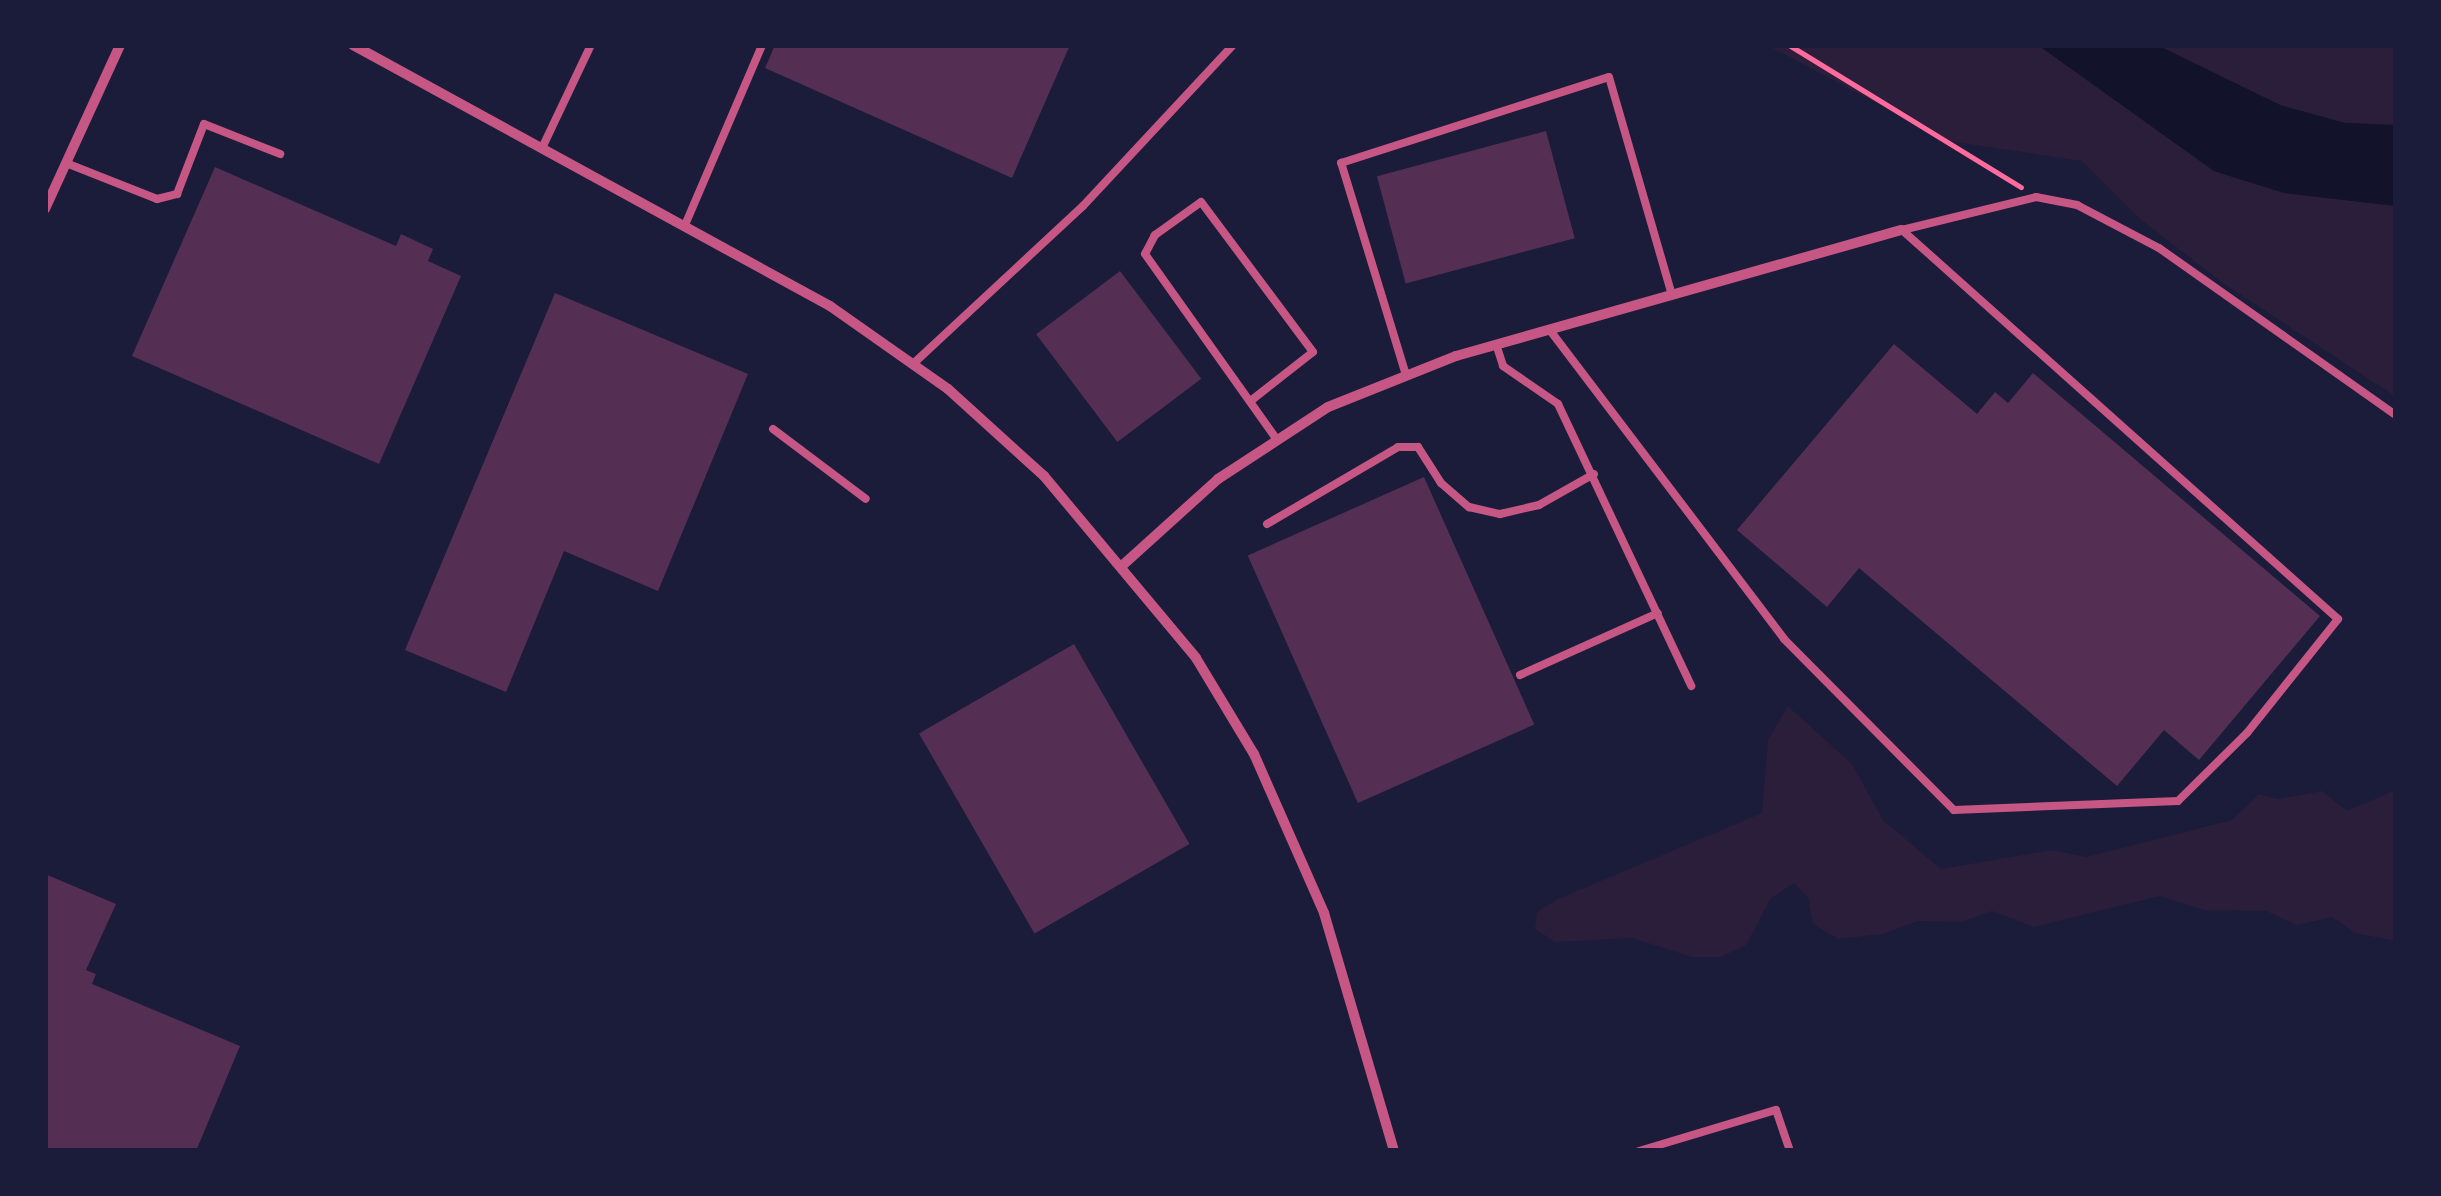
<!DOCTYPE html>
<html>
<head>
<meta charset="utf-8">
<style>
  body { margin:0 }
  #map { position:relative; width:2441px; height:1196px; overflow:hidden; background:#1b1b3a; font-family:"DM Sans",sans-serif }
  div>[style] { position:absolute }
  .green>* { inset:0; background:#2a1e3b }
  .water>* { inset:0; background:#12122b }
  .building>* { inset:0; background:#542f53; transform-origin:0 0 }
  .path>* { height:5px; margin:-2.5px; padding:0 2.5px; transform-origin:2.5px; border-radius:2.5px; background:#ff6b9d }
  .service>* { height:8px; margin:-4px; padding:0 4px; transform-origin:4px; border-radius:4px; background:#c65784 }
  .minor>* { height:10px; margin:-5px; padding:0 5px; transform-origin:5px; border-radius:5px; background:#c65784 }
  span { translate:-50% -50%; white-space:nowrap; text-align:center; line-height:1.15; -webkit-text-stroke:10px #1b1b3a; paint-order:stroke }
  .frame { position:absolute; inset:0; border:48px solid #1b1b3a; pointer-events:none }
</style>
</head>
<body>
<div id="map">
  <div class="green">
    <i style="clip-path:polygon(1767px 45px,2038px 45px,2214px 171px,2284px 193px,2396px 206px,2396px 397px,2220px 281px,2139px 218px,2082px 161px,1948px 141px)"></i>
    <i style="clip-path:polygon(2157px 45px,2396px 45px,2396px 125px,2345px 123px,2280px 105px)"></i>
    <i style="clip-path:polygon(1788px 706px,1852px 764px,1883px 820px,1941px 869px,2052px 850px,2086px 857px,2232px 820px,2259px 794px,2277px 799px,2322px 791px,2347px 811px,2396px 790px,2396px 941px,2355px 933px,2332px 917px,2297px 925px,2266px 911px,2204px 910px,2160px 896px,2034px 927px,1992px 911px,1961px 922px,1918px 921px,1883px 934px,1838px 939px,1813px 924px,1808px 897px,1794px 883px,1771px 898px,1746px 945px,1721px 957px,1692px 957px,1632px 938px,1555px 942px,1535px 929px,1537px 912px,1558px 899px,1762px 813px,1768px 740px)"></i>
  </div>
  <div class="water">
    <i style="clip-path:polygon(2038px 45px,2157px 45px,2280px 105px,2345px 123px,2396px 125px,2396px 206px,2284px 193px,2214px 171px)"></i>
  </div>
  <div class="building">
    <i style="clip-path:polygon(775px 45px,1070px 45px,1012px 178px,765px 68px)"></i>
    <i style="left:1546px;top:131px;width:111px;height:175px;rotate:75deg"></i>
    <i style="clip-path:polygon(215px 167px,396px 246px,401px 234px,433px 249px,428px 261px,461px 276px,379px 464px,132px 356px)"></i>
    <i style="left:1120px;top:271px;width:135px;height:105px;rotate:53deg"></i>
    <i style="clip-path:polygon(555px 293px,748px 374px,658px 591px,564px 551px,506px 692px,405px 650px)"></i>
    <i style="clip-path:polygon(1894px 344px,1977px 414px,1995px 392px,2008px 403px,2033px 373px,2320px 616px,2199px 760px,2164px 730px,2117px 786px,1859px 568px,1827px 607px,1737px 530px)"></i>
    <i style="left:1424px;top:477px;width:271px;height:193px;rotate:66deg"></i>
    <i style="left:1074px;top:644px;width:231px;height:179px;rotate:60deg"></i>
    <i style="clip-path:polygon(45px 874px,116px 904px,86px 970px,96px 974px,92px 984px,240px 1046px,196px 1151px,45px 1151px)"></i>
  </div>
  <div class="path">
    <i style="left:1789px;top:45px;width:272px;rotate:31.5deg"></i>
  </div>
  <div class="service">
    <i style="left:543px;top:146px;width:112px;rotate:-64.6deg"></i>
    <i style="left:66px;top:163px;width:98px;rotate:21.6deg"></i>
    <i style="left:157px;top:199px;width:21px;rotate:-14deg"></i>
    <i style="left:177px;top:194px;width:75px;rotate:-68.9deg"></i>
    <i style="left:204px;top:124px;width:82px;rotate:21.5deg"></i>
    <i style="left:685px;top:225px;width:196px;rotate:-66.8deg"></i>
    <i style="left:1902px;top:230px;width:138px;rotate:-13.8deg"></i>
    <i style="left:2036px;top:197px;width:42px;rotate:11deg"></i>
    <i style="left:2077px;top:205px;width:93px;rotate:27.7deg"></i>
    <i style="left:2159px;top:248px;width:290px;rotate:35.2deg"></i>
    <i style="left:1549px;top:329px;width:389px;rotate:52.8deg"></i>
    <i style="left:1784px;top:639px;width:241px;rotate:45.2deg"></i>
    <i style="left:1954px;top:810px;width:224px;rotate:-2.3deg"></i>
    <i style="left:2178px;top:801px;width:97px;rotate:-44.6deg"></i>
    <i style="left:2247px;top:733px;width:146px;rotate:-51.4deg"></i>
    <i style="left:2338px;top:619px;width:584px;rotate:-138.26deg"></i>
    <i style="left:1496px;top:344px;width:23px;rotate:72deg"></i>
    <i style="left:1503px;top:366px;width:67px;rotate:34.6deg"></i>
    <i style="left:1558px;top:404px;width:312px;rotate:64.7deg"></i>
    <i style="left:914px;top:363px;width:231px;rotate:-42.9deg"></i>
    <i style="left:1083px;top:206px;width:220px;rotate:-47deg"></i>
    <i style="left:1406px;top:375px;width:222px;rotate:-107deg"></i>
    <i style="left:1341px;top:163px;width:281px;rotate:-17.8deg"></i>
    <i style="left:1609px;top:77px;width:224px;rotate:73.9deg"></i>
    <i style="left:1253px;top:399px;width:76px;rotate:-38.1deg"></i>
    <i style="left:1313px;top:352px;width:187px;rotate:-126.7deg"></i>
    <i style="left:1201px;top:202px;width:57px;rotate:144.3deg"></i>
    <i style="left:1155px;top:235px;width:21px;rotate:118deg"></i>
    <i style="left:1145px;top:254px;width:224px;rotate:54.6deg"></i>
    <i style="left:773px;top:429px;width:116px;rotate:37deg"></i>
    <i style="left:1267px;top:524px;width:152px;rotate:-30.4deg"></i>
    <i style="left:1398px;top:447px;width:20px"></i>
    <i style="left:1418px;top:447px;width:43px;rotate:57.4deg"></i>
    <i style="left:1441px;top:483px;width:37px;rotate:41deg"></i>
    <i style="left:1469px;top:507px;width:32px;rotate:13deg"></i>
    <i style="left:1500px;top:514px;width:40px;rotate:-13deg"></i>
    <i style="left:1539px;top:505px;width:63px;rotate:-29.4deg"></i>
    <i style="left:1520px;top:675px;width:151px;rotate:-24.2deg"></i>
    <i style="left:1639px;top:1151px;width:143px;rotate:-16.7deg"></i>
    <i style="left:1776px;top:1110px;width:43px;rotate:71.1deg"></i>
  </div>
  <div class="minor">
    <i style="left:353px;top:45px;width:544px;rotate:28.69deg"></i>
    <i style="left:830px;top:306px;width:144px;rotate:35.1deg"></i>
    <i style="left:948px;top:389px;width:130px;rotate:42.2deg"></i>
    <i style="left:1044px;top:476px;width:237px;rotate:50.1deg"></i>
    <i style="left:1196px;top:658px;width:112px;rotate:58.9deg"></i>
    <i style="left:1254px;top:754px;width:174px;rotate:66.2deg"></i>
    <i style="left:1324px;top:913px;width:248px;rotate:73.6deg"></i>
    <i style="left:45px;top:209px;width:180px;rotate:-65.4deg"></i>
    <i style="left:1124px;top:564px;width:127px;rotate:-42.1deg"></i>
    <i style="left:1218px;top:479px;width:131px;rotate:-33.2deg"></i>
    <i style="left:1328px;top:407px;width:138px;rotate:-21.7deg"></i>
    <i style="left:1456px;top:356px;width:463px;rotate:-15.8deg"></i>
  </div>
  <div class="frame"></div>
</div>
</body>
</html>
